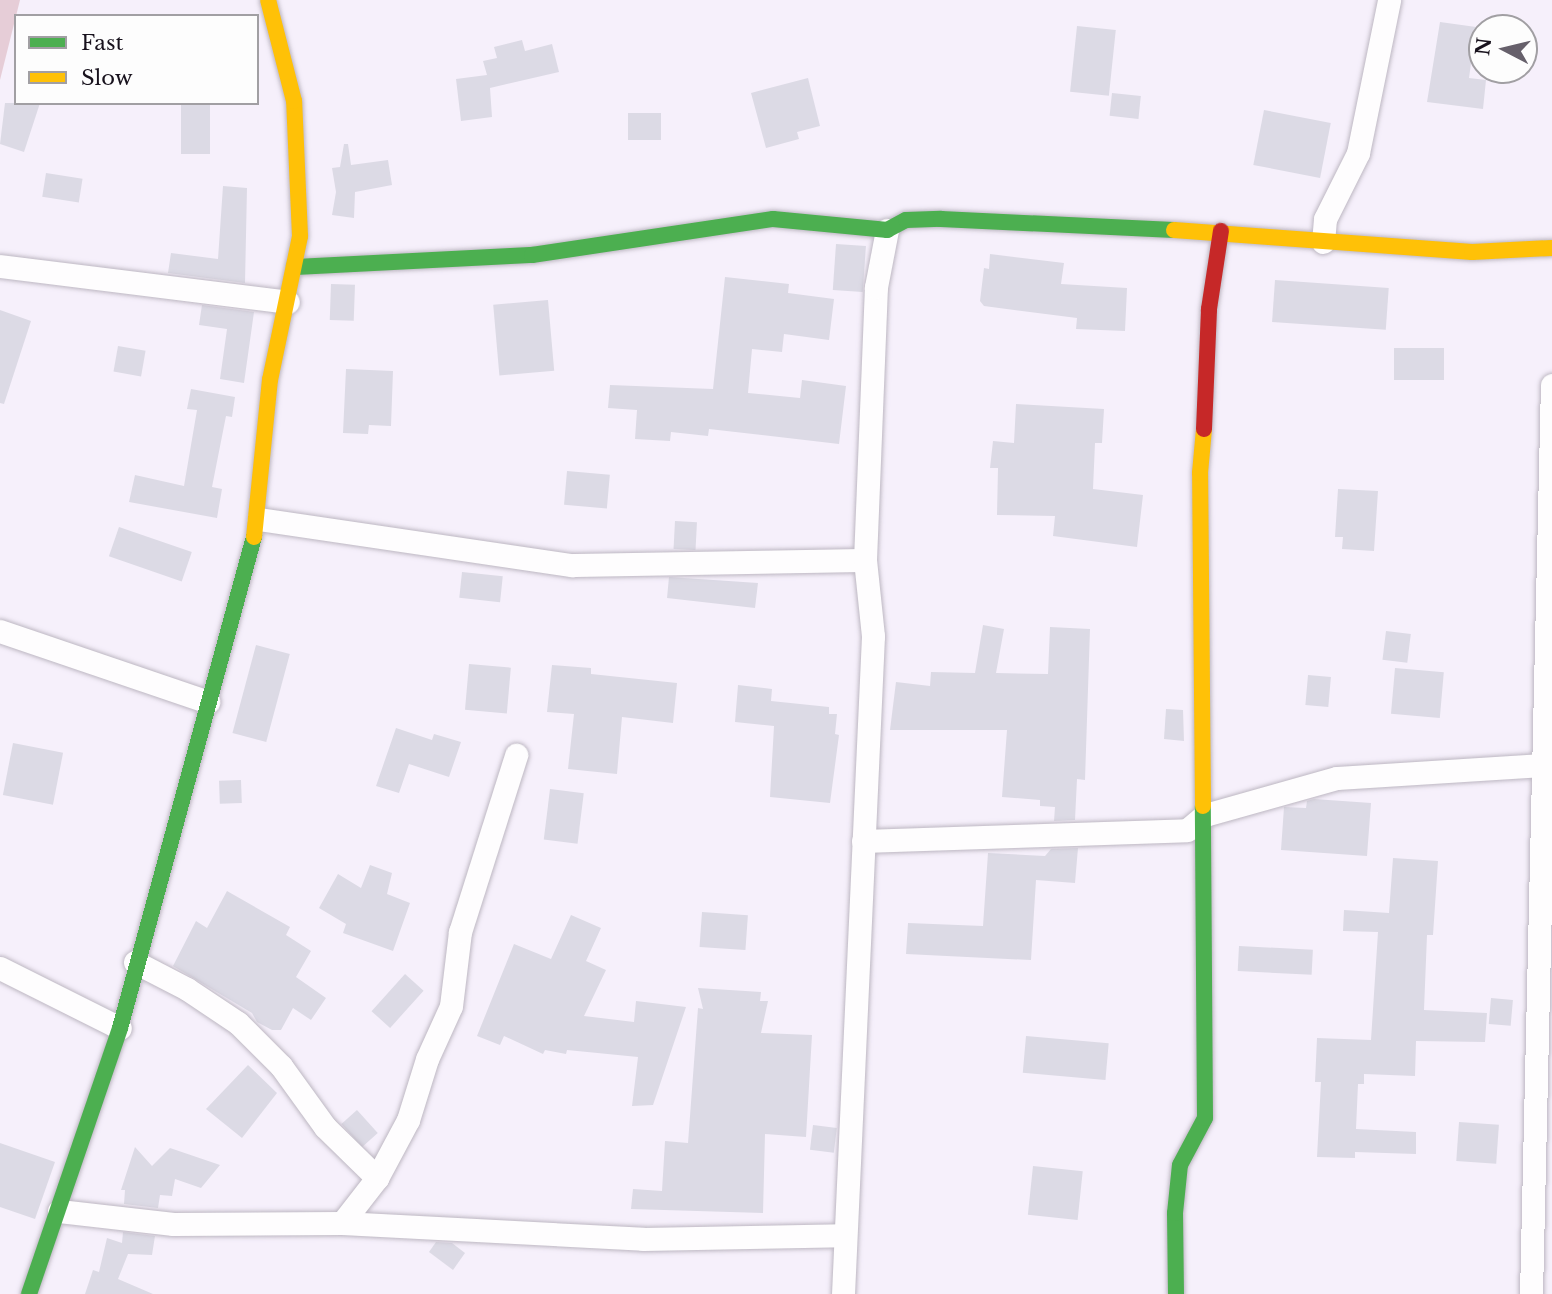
<!DOCTYPE html>
<html>
<head>
<meta charset="utf-8">
<style>
  body { margin:0 }
  #map { position:relative; width:1552px; height:1294px; overflow:hidden; background:#f6f0fb; font-family:"Libre Baskerville",serif }
  div>[style] { position:absolute }
  .green>* { inset:0; background:#e6cdd7 }
  .building>* { inset:0; background:#dcdae5; transform-origin:0 0 }
  .roads { filter:drop-shadow(0 0 2px #bdb7c2) drop-shadow(0 0 2px #bdb7c2) }
  .street>* { height:23px; margin:-11.5px; padding:0 11.5px; transform-origin:11.5px; border-radius:11.5px; background:#fefdfe }
  .fast>* { height:16px; margin:-8px; padding:0 8px; transform-origin:8px; border-radius:8px; background:#4caf50 }
  .slow>* { height:16px; margin:-8px; padding:0 8px; transform-origin:8px; border-radius:8px; background:#ffc107 }
  .jam>* { height:16px; margin:-8px; padding:0 8px; transform-origin:8px; border-radius:8px; background:#c62828 }
  span { translate:-50% -50%; white-space:nowrap; text-align:center; line-height:1.15; -webkit-text-stroke:5px #fdfdfd; paint-order:stroke }
  .legend { position:absolute; left:14px; top:14px; width:245px; height:91px; box-sizing:border-box; background:#fdfdfd; border:2px solid #a19fa3; margin:0; padding:9px 12px; list-style:none; font-size:21px; color:#18121d }
  .legend li { display:flex; align-items:center; gap:14px; height:35px }
  .legend b { width:35px; border:2px solid #a19fa3 }
  .north { position:absolute; left:1468px; top:14px; width:70px; height:70px; box-sizing:border-box; background:#fdfdfd; border:2px solid #a19fa3; border-radius:50%; rotate:277deg; font-size:19px; font-weight:700; line-height:28px; text-align:center; color:#18121d }
  .north::after { content:''; display:block; margin:auto; width:24px; height:32px; background:#66606b; clip-path:polygon(50% 0,100% 100%,50% 72%,0 100%) }
</style>
</head>
<body>
<div id="map">
  <div class="green">
    <i style="clip-path:polygon(0 0,20px 0,0 80px)"></i>
  </div>
  <div class="building">
    <i style="clip-path:polygon(1440px 22px,1476px 27px,1469px 78px,1486px 80px,1483px 109px,1427px 102px)"></i>
    <i style="left:1077px;top:26px;width:39px;height:66px;rotate:6deg"></i>
    <i style="clip-path:polygon(522px 40px,525px 51px,552px 44px,559px 72px,490px 88px,492px 117px,461px 121px,456px 79px,487px 75px,483px 61px,497px 58px,494px 47px)"></i>
    <i style="clip-path:polygon(808px 78px,820px 126px,797px 132px,799px 139px,766px 148px,751px 93px)"></i>
    <i style="left:1112px;top:93px;width:29px;height:23px;rotate:6deg"></i>
    <i style="clip-path:polygon(5px 103px,40px 103px,24px 152px,0 144px)"></i>
    <i style="left:181px;top:103px;width:29px;height:51px"></i>
    <i style="left:1264px;top:110px;width:68px;height:56px;rotate:11deg"></i>
    <i style="left:661px;top:113px;width:27px;height:33px;rotate:90deg"></i>
    <i style="clip-path:polygon(344px 144px,348px 144px,351px 165px,388px 160px,392px 185px,355px 192px,354px 218px,332px 215px,336px 192px,332px 168px,340px 167px)"></i>
    <i style="left:46px;top:173px;width:37px;height:24px;rotate:9deg"></i>
    <i style="clip-path:polygon(223px 186px,247px 188px,245px 283px,168px 273px,171px 253px,218px 259px)"></i>
    <i style="left:836px;top:244px;width:30px;height:46px;rotate:4deg"></i>
    <i style="clip-path:polygon(990px 254px,1064px 263px,1061px 284px,1127px 288px,1125px 331px,1076px 329px,1077px 318px,984px 306px,980px 301px,984px 268px,989px 269px)"></i>
    <i style="clip-path:polygon(725px 277px,789px 284px,788px 293px,834px 299px,829px 340px,784px 334px,782px 352px,752px 349px,748px 393px,800px 398px,802px 380px,846px 386px,839px 444px,709px 429px,708px 436px,671px 432px,670px 441px,635px 439px,637px 410px,608px 408px,610px 385px,713px 389px)"></i>
    <i style="left:1275px;top:280px;width:114px;height:42px;rotate:4deg"></i>
    <i style="left:331px;top:284px;width:24px;height:36px;rotate:2deg"></i>
    <i style="left:548px;top:300px;width:71px;height:55px;rotate:85deg"></i>
    <i style="clip-path:polygon(202px 305px,254px 312px,244px 383px,220px 379px,227px 329px,199px 325px)"></i>
    <i style="clip-path:polygon(0 310px,31px 321px,4px 404px,0 403px)"></i>
    <i style="left:118px;top:346px;width:28px;height:26px;rotate:10deg"></i>
    <i style="left:1394px;top:348px;width:50px;height:32px"></i>
    <i style="clip-path:polygon(346px 369px,393px 371px,391px 426px,369px 425px,368px 434px,343px 433px)"></i>
    <i style="clip-path:polygon(191px 389px,235px 397px,232px 417px,226px 416px,212px 487px,222px 489px,217px 518px,129px 502px,135px 475px,184px 486px,197px 410px,187px 409px)"></i>
    <i style="clip-path:polygon(1016px 404px,1104px 409px,1102px 443px,1095px 443px,1093px 489px,1143px 495px,1137px 547px,1053px 536px,1055px 516px,997px 515px,998px 468px,990px 468px,993px 441px,1014px 443px)"></i>
    <i style="left:567px;top:471px;width:43px;height:34px;rotate:5deg"></i>
    <i style="clip-path:polygon(1338px 489px,1378px 491px,1374px 551px,1342px 549px,1343px 537px,1335px 537px)"></i>
    <i style="left:675px;top:521px;width:22px;height:28px;rotate:3deg"></i>
    <i style="left:119px;top:527px;width:77px;height:31px;rotate:19deg"></i>
    <i style="left:462px;top:572px;width:41px;height:26px;rotate:6deg"></i>
    <i style="clip-path:polygon(669px 577px,758px 583px,755px 608px,667px 598px)"></i>
    <i style="clip-path:polygon(983px 625px,1004px 629px,996px 673px,1048px 674px,1050px 627px,1090px 629px,1085px 780px,1077px 779px,1075px 820px,1054px 821px,1055px 807px,1040px 806px,1040px 800px,1002px 797px,1007px 730px,890px 730px,896px 682px,930px 686px,931px 672px,975px 673px)"></i>
    <i style="left:1386px;top:631px;width:25px;height:29px;rotate:7deg"></i>
    <i style="left:256px;top:645px;width:35px;height:91px;rotate:15deg"></i>
    <i style="left:469px;top:664px;width:42px;height:46px;rotate:5deg"></i>
    <i style="clip-path:polygon(552px 665px,591px 668px,591px 674px,677px 683px,673px 723px,622px 717px,617px 774px,568px 769px,574px 714px,547px 712px)"></i>
    <i style="left:1395px;top:668px;width:49px;height:46px;rotate:5deg"></i>
    <i style="left:1308px;top:675px;width:23px;height:30px;rotate:5deg"></i>
    <i style="clip-path:polygon(738px 685px,772px 689px,771px 701px,829px 707px,829px 714px,837px 714px,835px 734px,839px 735px,830px 803px,770px 797px,774px 726px,735px 722px)"></i>
    <i style="clip-path:polygon(1166px 709px,1183px 710px,1184px 741px,1164px 739px)"></i>
    <i style="clip-path:polygon(396px 728px,432px 740px,434px 734px,461px 742px,449px 777px,409px 764px,399px 793px,376px 786px)"></i>
    <i style="left:13px;top:743px;width:51px;height:53px;rotate:11deg"></i>
    <i style="left:241px;top:780px;width:23px;height:22px;rotate:88deg"></i>
    <i style="left:550px;top:789px;width:34px;height:51px;rotate:7deg"></i>
    <i style="clip-path:polygon(1314px 799px,1371px 803px,1367px 856px,1281px 850px,1284px 807px,1306px 808px,1307px 801px)"></i>
    <i style="clip-path:polygon(1078px 848px,1075px 883px,1036px 880px,1031px 960px,906px 954px,908px 923px,983px 926px,988px 853px,1045px 856px,1051px 849px)"></i>
    <i style="clip-path:polygon(1393px 858px,1438px 861px,1433px 935px,1427px 935px,1424px 1010px,1487px 1013px,1485px 1042px,1416px 1041px,1415px 1076px,1364px 1074px,1364px 1084px,1358px 1084px,1356px 1129px,1416px 1132px,1416px 1154px,1355px 1152px,1355px 1158px,1317px 1157px,1321px 1082px,1315px 1082px,1317px 1038px,1371px 1040px,1378px 932px,1343px 931px,1344px 910px,1389px 913px)"></i>
    <i style="clip-path:polygon(370px 865px,392px 873px,387px 894px,410px 903px,393px 951px,343px 933px,346px 924px,319px 908px,338px 874px,361px 888px)"></i>
    <i style="clip-path:polygon(227px 891px,290px 927px,286px 935px,311px 951px,296px 977px,326px 998px,311px 1020px,293px 1008px,281px 1030px,272px 1030px,257px 1022px,252px 1013px,173px 966px,196px 921px,207px 928px)"></i>
    <i style="left:702px;top:912px;width:46px;height:35px;rotate:4deg"></i>
    <i style="clip-path:polygon(571px 915px,601px 928px,586px 961px,606px 970px,584px 1016px,634px 1022px,636px 1001px,686px 1007px,653px 1105px,632px 1106px,638px 1057px,567px 1050px,566px 1054px,545px 1050px,543px 1054px,504px 1036px,500px 1045px,477px 1036px,514px 944px,551px 959px)"></i>
    <i style="left:1239px;top:946px;width:74px;height:25px;rotate:3deg"></i>
    <i style="left:405px;top:974px;width:25px;height:50px;rotate:42deg"></i>
    <i style="clip-path:polygon(698px 988px,761px 992px,760px 1001px,768px 1001px,761px 1033px,812px 1035px,806px 1137px,765px 1134px,763px 1213px,631px 1209px,633px 1189px,662px 1191px,665px 1141px,688px 1143px,698px 1008px,703px 1009px)"></i>
    <i style="left:1491px;top:998px;width:22px;height:26px;rotate:5deg"></i>
    <i style="left:1026px;top:1036px;width:83px;height:37px;rotate:5deg"></i>
    <i style="clip-path:polygon(248px 1065px,277px 1093px,242px 1138px,206px 1109px)"></i>
    <i style="left:357px;top:1110px;width:31px;height:21px;rotate:48deg"></i>
    <i style="left:1459px;top:1122px;width:40px;height:39px;rotate:4deg"></i>
    <i style="left:813px;top:1125px;width:24px;height:25px;rotate:7deg"></i>
    <i style="clip-path:polygon(0 1143px,55px 1162px,35px 1219px,0 1207px)"></i>
    <i style="clip-path:polygon(135px 1147px,152px 1166px,170px 1148px,220px 1165px,201px 1188px,175px 1179px,172px 1196px,160px 1195px,158px 1208px,124px 1204px,125px 1190px,121px 1190px)"></i>
    <i style="left:1033px;top:1166px;width:50px;height:49px;rotate:6deg"></i>
    <i style="clip-path:polygon(123px 1232px,155px 1236px,152px 1255px,128px 1254px,118px 1279px,153px 1294px,85px 1294px,93px 1270px,99px 1272px,107px 1238px,122px 1243px)"></i>
    <i style="clip-path:polygon(436px 1242px,452px 1243px,465px 1253px,453px 1270px,429px 1252px)"></i>
  </div>
  <div class="roads">
    <div class="street">
      <i style="left:1323px;top:242px;width:23px;rotate:-85deg"></i>
      <i style="left:1325px;top:219px;width:74px;rotate:-63.4deg"></i>
      <i style="left:1358px;top:153px;width:156px;rotate:-78.5deg"></i>
      <i style="left:0;top:266px;width:290px;rotate:7.1deg"></i>
      <i style="left:259px;top:519px;width:316px;rotate:8.4deg"></i>
      <i style="left:572px;top:565px;width:293px;rotate:-1deg"></i>
      <i style="left:0;top:631px;width:220px;rotate:18.8deg"></i>
      <i style="left:863px;top:841px;width:324px;rotate:-1.9deg"></i>
      <i style="left:1187px;top:830px;width:23px;rotate:-40deg"></i>
      <i style="left:1205px;top:815px;width:137px;rotate:-15.7deg"></i>
      <i style="left:1337px;top:778px;width:206px;rotate:-3.6deg"></i>
      <i style="left:135px;top:962px;width:59px;rotate:27.4deg"></i>
      <i style="left:187px;top:989px;width:61px;rotate:33.7deg"></i>
      <i style="left:238px;top:1023px;width:61px;rotate:45deg"></i>
      <i style="left:281px;top:1066px;width:75px;rotate:54.2deg"></i>
      <i style="left:325px;top:1127px;width:73px;rotate:44.4deg"></i>
      <i style="left:377px;top:1178px;width:57px;rotate:127.9deg"></i>
      <i style="left:0;top:968px;width:134px;rotate:26.6deg"></i>
      <i style="left:377px;top:1178px;width:66px;rotate:-61.9deg"></i>
      <i style="left:408px;top:1120px;width:64px;rotate:-72.7deg"></i>
      <i style="left:427px;top:1059px;width:58px;rotate:-65.6deg"></i>
      <i style="left:451px;top:1006px;width:75px;rotate:-83.1deg"></i>
      <i style="left:460px;top:932px;width:186px;rotate:-72.4deg"></i>
      <i style="left:59px;top:1211px;width:115px;rotate:6.5deg"></i>
      <i style="left:173px;top:1224px;width:169px;rotate:-0.3deg"></i>
      <i style="left:342px;top:1223px;width:301px;rotate:3deg"></i>
      <i style="left:643px;top:1239px;width:200px;rotate:-1.1deg"></i>
      <i style="left:843px;top:1294px;width:659px;rotate:-87.39deg"></i>
      <i style="left:873px;top:636px;width:76px;rotate:-96deg"></i>
      <i style="left:865px;top:560px;width:273px;rotate:-87.7deg"></i>
      <i style="left:876px;top:287px;width:58px;rotate:-79.1deg"></i>
      <i style="left:1531px;top:1294px;width:909px;rotate:-88.68deg"></i>
    </div>
    <div class="fast">
      <i style="left:294px;top:267px;width:238px;rotate:-2.9deg"></i>
      <i style="left:532px;top:255px;width:244px;rotate:-8.5deg"></i>
      <i style="left:773px;top:219px;width:115px;rotate:5.5deg"></i>
      <i style="left:887px;top:230px;width:21px;rotate:-28deg"></i>
      <i style="left:906px;top:220px;width:35px;rotate:-2deg"></i>
      <i style="left:941px;top:219px;width:233px;rotate:2.7deg"></i>
      <i style="left:29px;top:1294px;width:281px;rotate:-71.1deg"></i>
      <i style="left:120px;top:1028px;width:509px;rotate:-74.74deg"></i>
      <i style="left:1176px;top:1294px;width:81px;rotate:-90.7deg"></i>
      <i style="left:1175px;top:1213px;width:48px;rotate:-84.1deg"></i>
      <i style="left:1180px;top:1165px;width:53px;rotate:-62deg"></i>
      <i style="left:1205px;top:1118px;width:312px;rotate:-90.4deg"></i>
    </div>
    <div class="slow">
      <i style="left:1174px;top:230px;width:299px;rotate:4.2deg"></i>
      <i style="left:1472px;top:252px;width:80px;rotate:-2.9deg"></i>
      <i style="left:254px;top:537px;width:158px;rotate:-84.2deg"></i>
      <i style="left:270px;top:380px;width:147px;rotate:-78.2deg"></i>
      <i style="left:300px;top:236px;width:135px;rotate:-92.5deg"></i>
      <i style="left:294px;top:101px;width:104px;rotate:-104.4deg"></i>
      <i style="left:1203px;top:806px;width:333px;rotate:-90.5deg"></i>
      <i style="left:1200px;top:473px;width:44px;rotate:-84.8deg"></i>
    </div>
    <div class="jam">
      <i style="left:1204px;top:429px;width:120px;rotate:-87.6deg"></i>
      <i style="left:1209px;top:309px;width:79px;rotate:-81.3deg"></i>
    </div>
  </div>
  <ul class="legend">
  <li><b style="height:9px;background:#4caf50"></b>Fast</li>
  <li><b style="height:9px;background:#ffc107"></b>Slow</li>
  </ul>
  <div class="north">N</div>
</div>
</body>
</html>
